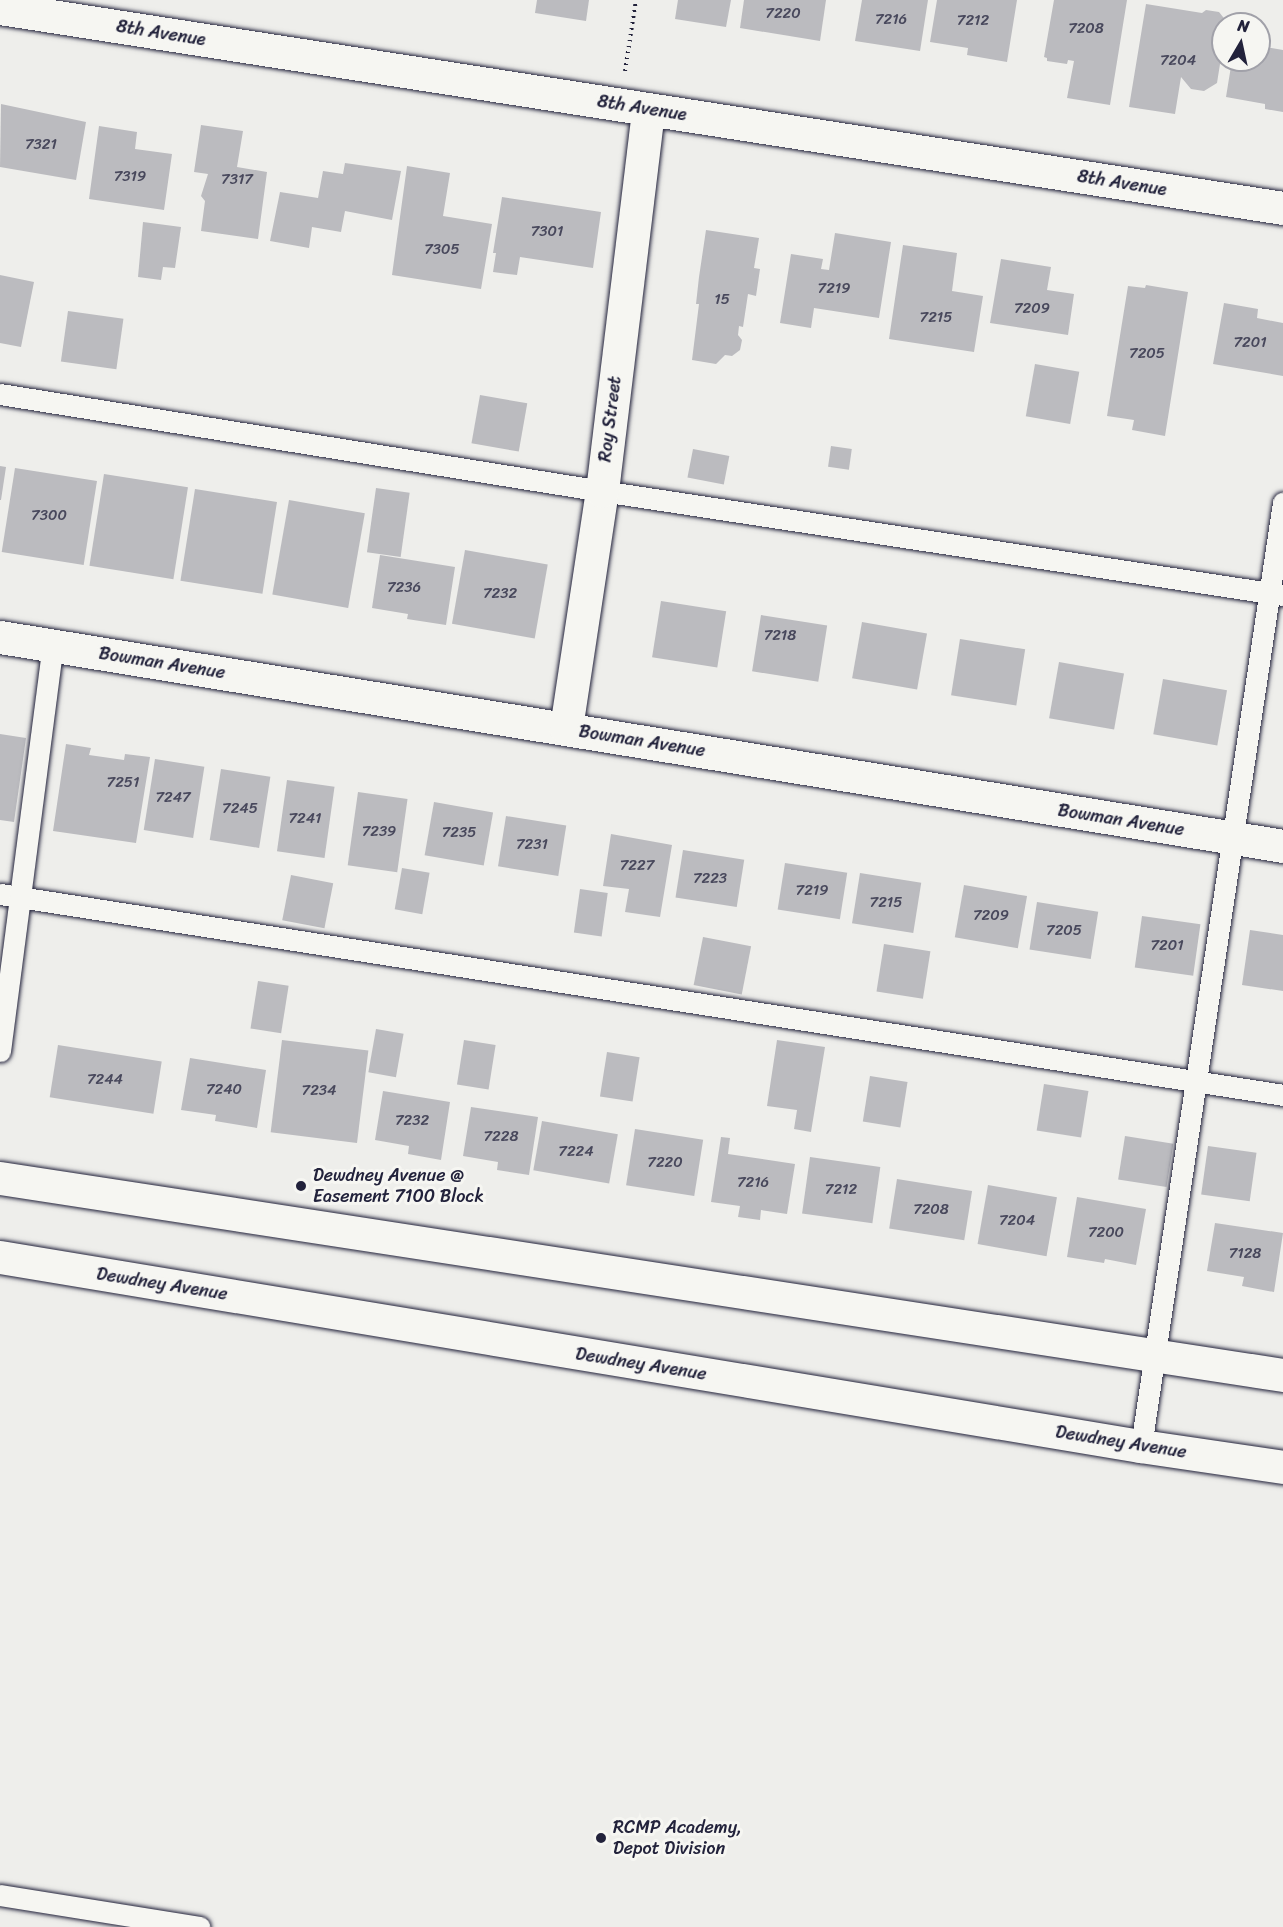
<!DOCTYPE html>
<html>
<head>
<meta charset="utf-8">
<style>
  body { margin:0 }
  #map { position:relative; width:1283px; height:1927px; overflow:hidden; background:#eeeeeb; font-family:Sriracha,sans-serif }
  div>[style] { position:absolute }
  .building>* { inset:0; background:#bbbbbf; transform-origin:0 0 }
  .path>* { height:4px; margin-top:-2px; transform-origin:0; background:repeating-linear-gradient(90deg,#22223b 0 1.5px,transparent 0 6px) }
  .roads { filter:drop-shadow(0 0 2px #22223b) drop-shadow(0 0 2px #22223b) }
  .lane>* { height:21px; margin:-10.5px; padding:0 10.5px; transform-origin:10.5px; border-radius:10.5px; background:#f6f6f2 }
  .street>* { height:33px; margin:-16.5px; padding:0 16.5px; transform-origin:16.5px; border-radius:16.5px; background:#f6f6f2 }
  .secondary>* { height:33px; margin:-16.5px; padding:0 16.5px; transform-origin:16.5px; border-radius:16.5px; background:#f6f6f2 }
  .dots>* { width:16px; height:16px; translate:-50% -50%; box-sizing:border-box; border:3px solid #f6f6f2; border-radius:50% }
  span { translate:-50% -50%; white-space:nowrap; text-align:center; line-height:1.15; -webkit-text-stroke:6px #f6f6f2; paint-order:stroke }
  .number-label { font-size:15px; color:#48485c }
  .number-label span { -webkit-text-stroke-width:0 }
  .street-label { font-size:18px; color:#22223b }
  .poi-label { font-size:18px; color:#22223b }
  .left { translate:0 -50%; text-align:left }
  .north { position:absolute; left:1211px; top:12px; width:60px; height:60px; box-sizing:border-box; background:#f6f6f2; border:2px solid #a1a1a9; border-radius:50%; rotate:9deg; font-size:16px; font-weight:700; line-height:24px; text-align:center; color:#22223b }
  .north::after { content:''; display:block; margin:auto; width:21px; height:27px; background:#22223b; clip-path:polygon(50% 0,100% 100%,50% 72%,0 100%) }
</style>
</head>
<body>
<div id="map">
  <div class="building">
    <i style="clip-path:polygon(537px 0,589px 0,586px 21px,535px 13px)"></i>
    <i style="clip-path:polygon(678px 0,731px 0,726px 27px,675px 19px)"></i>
    <i style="clip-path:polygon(744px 0,826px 0,820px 41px,740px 28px)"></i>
    <i style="clip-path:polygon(862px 0,928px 0,920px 51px,855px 41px)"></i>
    <i style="clip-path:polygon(937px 0,1017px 0,1007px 62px,967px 55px,968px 48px,930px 42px)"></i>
    <i style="clip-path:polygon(1054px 0,1127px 0,1110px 105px,1067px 98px,1074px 61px,1068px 60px,1067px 64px,1047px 61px,1047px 58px,1044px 57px)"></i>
    <i style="clip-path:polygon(1146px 4px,1202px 13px,1206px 10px,1219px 12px,1227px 22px,1223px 24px,1223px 45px,1217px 83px,1204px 91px,1191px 89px,1181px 77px,1175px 114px,1129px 107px)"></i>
    <i style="clip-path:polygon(1259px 46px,1283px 50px,1283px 112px,1265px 109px,1265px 104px,1226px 97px,1232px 60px,1259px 60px)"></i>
    <i style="clip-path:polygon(1px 104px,86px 122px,76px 180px,0 167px)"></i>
    <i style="clip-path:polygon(201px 125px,243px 131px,237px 167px,267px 172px,258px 239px,201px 231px,205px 201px,201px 196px,208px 174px,194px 172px)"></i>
    <i style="clip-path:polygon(99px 126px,137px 132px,135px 149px,172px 154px,164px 210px,89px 199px)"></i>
    <i style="clip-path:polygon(345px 163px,401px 171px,392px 220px,345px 211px,341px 232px,312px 227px,309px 248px,270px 241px,280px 192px,318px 198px,323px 171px,343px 174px)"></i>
    <i style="clip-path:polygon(407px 166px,450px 173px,443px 216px,492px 224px,481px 289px,392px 275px)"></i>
    <i style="clip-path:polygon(502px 197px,601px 212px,593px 268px,520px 257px,517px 275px,493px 272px,496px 253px,493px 253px)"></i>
    <i style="clip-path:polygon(143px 222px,181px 227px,175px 268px,163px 267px,161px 280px,138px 277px)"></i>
    <i style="clip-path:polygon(706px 230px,759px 238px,754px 268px,760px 269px,756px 296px,748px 294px,743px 327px,739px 326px,738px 335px,742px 340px,740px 350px,732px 356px,725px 355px,716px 364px,692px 360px,699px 304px,696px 304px,699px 277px)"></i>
    <i style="clip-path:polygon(835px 233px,891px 242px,879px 318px,814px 308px,811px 328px,780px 323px,791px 254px,823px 259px,821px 269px,829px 270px)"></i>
    <i style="clip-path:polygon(903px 245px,957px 253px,952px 291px,983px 296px,974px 352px,889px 339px)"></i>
    <i style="clip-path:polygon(1001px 259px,1051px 267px,1047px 290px,1074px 294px,1068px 335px,990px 323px)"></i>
    <i style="clip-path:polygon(0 275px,34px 282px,21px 347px,0 343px)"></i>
    <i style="clip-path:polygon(1146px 285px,1188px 292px,1165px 436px,1132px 430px,1134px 420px,1107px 416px,1128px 286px,1145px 288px)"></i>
    <i style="clip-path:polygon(1224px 303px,1258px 309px,1257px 318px,1283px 323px,1283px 376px,1213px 364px)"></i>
    <i style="left:68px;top:311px;width:56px;height:51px;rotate:8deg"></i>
    <i style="left:1035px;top:364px;width:45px;height:53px;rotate:10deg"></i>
    <i style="left:480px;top:395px;width:48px;height:49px;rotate:10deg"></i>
    <i style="left:831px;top:446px;width:21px;height:21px;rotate:8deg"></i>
    <i style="left:693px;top:449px;width:37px;height:29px;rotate:11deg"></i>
    <i style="clip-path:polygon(0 466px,6px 467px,1px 500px,0 500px)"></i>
    <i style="left:15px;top:468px;width:83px;height:85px;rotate:9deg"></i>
    <i style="left:104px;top:474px;width:85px;height:93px;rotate:9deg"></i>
    <i style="left:376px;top:488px;width:34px;height:65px;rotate:8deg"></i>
    <i style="left:195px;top:489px;width:83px;height:93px;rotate:9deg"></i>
    <i style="left:289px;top:500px;width:77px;height:96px;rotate:10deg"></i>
    <i style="left:465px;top:550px;width:84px;height:75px;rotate:10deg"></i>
    <i style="clip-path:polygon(380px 555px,455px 567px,446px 625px,407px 619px,408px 614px,372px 608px)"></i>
    <i style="left:661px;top:601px;width:66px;height:57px;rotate:9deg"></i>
    <i style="left:761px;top:615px;width:67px;height:57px;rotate:9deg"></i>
    <i style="left:862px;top:622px;width:66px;height:57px;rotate:10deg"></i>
    <i style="left:960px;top:639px;width:66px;height:57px;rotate:9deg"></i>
    <i style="left:1059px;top:662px;width:66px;height:57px;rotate:10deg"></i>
    <i style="left:1163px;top:679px;width:65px;height:56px;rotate:10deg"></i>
    <i style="clip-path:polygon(0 734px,26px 738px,14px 822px,0 820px)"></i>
    <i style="clip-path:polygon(66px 744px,91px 748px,89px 755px,124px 760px,125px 754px,150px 757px,136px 843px,53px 831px)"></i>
    <i style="left:155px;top:759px;width:50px;height:72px;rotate:9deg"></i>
    <i style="left:221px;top:769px;width:50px;height:72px;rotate:9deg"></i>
    <i style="left:287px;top:780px;width:48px;height:72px;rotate:8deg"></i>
    <i style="left:358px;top:792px;width:50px;height:74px;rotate:8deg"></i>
    <i style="left:434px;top:802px;width:60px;height:54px;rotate:10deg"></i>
    <i style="left:506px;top:816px;width:61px;height:51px;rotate:9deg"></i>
    <i style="clip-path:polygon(611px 834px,672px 845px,660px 917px,625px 912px,629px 889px,603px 886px)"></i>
    <i style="left:683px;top:850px;width:62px;height:48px;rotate:9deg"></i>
    <i style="left:785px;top:863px;width:63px;height:47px;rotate:9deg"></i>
    <i style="left:402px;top:868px;width:28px;height:42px;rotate:10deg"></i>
    <i style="left:860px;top:873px;width:62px;height:51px;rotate:9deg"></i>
    <i style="left:291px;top:875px;width:43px;height:46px;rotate:11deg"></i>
    <i style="left:964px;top:885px;width:64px;height:53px;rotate:10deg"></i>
    <i style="left:580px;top:889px;width:28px;height:44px;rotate:8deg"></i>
    <i style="left:1037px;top:902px;width:62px;height:48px;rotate:9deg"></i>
    <i style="left:1142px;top:916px;width:59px;height:52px;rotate:8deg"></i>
    <i style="clip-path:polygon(1250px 930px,1283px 935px,1283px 991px,1242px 985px)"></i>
    <i style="left:703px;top:937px;width:49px;height:49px;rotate:11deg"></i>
    <i style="left:884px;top:944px;width:47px;height:48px;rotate:9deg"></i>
    <i style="left:258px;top:981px;width:31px;height:48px;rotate:9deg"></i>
    <i style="left:376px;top:1029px;width:28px;height:44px;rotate:10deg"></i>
    <i style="left:282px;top:1040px;width:87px;height:93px;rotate:7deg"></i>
    <i style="left:464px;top:1040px;width:32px;height:45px;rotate:9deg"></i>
    <i style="clip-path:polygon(777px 1040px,825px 1047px,811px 1132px,794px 1129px,797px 1110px,767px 1106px)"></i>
    <i style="left:58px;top:1045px;width:105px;height:53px;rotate:9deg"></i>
    <i style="left:607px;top:1052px;width:33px;height:45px;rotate:9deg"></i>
    <i style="clip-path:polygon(190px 1058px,266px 1070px,257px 1128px,215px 1121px,216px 1115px,181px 1110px)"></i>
    <i style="left:870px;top:1076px;width:38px;height:46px;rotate:9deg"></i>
    <i style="left:1044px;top:1084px;width:45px;height:47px;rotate:9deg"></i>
    <i style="clip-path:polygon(383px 1091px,450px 1102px,441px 1160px,408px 1154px,409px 1146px,375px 1140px)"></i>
    <i style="clip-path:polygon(471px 1107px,538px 1117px,529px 1175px,497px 1170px,498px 1162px,463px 1156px)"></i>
    <i style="left:542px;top:1121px;width:77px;height:50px;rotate:10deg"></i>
    <i style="left:635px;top:1129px;width:69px;height:57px;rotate:9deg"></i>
    <i style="left:1125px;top:1136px;width:49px;height:44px;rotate:9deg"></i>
    <i style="clip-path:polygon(721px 1137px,730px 1138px,728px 1154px,795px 1164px,787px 1214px,761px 1210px,760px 1220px,738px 1217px,740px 1206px,711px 1202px)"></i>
    <i style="left:1208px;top:1146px;width:49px;height:49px;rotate:8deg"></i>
    <i style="left:810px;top:1157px;width:71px;height:57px;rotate:8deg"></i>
    <i style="left:897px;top:1179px;width:76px;height:50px;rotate:9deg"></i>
    <i style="left:988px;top:1185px;width:70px;height:60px;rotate:10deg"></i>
    <i style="clip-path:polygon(1077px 1197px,1146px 1209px,1136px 1265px,1105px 1259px,1104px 1263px,1067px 1257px)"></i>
    <i style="clip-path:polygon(1215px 1223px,1283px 1233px,1274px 1292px,1242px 1286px,1244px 1277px,1207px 1271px)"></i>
  </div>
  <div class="path">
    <i style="left:625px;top:71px;width:72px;rotate:-81.2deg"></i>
  </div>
  <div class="roads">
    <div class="lane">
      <i style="left:0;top:394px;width:610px;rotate:9.15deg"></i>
      <i style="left:602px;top:491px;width:689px;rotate:8.68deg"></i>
      <i style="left:0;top:894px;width:1299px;rotate:8.9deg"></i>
      <i style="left:0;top:1051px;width:409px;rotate:-82.6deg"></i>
      <i style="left:1141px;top:1446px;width:954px;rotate:-81.44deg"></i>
      <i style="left:0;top:1895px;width:202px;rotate:9.1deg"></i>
    </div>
    <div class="street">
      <i style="left:0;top:8px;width:1298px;rotate:8.86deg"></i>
      <i style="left:0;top:637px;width:1300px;rotate:9.25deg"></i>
      <i style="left:566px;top:728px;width:240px;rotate:-81.4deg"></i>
      <i style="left:602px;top:491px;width:384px;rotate:-83.1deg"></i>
    </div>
    <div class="secondary">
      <i style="left:0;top:1178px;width:1298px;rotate:8.73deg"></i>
      <i style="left:0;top:1257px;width:1157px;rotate:9.41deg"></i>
      <i style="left:1141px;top:1446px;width:144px;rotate:8.4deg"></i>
    </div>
  </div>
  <div class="dots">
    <i style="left:301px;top:1186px;background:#22223b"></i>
    <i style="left:601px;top:1838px;background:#22223b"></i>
  </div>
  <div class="number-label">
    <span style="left:783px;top:14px">7220</span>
    <span style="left:891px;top:20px">7216</span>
    <span style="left:973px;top:21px">7212</span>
    <span style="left:1086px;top:29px">7208</span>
    <span style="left:1178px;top:61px">7204</span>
    <span style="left:41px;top:145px">7321</span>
    <span style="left:130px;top:177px">7319</span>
    <span style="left:237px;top:180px">7317</span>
    <span style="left:547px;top:232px">7301</span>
    <span style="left:442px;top:250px">7305</span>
    <span style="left:834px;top:289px">7219</span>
    <span style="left:722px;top:300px">15</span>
    <span style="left:1032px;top:309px">7209</span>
    <span style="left:936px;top:318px">7215</span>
    <span style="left:1250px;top:343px">7201</span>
    <span style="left:1147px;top:354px">7205</span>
    <span style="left:49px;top:516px">7300</span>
    <span style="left:404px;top:588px">7236</span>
    <span style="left:500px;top:594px">7232</span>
    <span style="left:780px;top:636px">7218</span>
    <span style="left:123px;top:783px">7251</span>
    <span style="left:173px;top:798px">7247</span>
    <span style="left:240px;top:809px">7245</span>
    <span style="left:305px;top:819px">7241</span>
    <span style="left:379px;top:832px">7239</span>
    <span style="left:459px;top:833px">7235</span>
    <span style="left:532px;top:845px">7231</span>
    <span style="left:637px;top:866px">7227</span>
    <span style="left:710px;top:879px">7223</span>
    <span style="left:812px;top:891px">7219</span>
    <span style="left:886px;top:903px">7215</span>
    <span style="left:991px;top:916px">7209</span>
    <span style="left:1064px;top:931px">7205</span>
    <span style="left:1167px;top:946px">7201</span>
    <span style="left:105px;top:1080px">7244</span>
    <span style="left:224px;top:1090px">7240</span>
    <span style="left:319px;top:1091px">7234</span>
    <span style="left:412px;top:1121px">7232</span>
    <span style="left:501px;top:1137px">7228</span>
    <span style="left:576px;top:1152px">7224</span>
    <span style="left:665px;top:1163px">7220</span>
    <span style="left:753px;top:1183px">7216</span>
    <span style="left:841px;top:1190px">7212</span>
    <span style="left:931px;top:1210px">7208</span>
    <span style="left:1017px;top:1221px">7204</span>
    <span style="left:1106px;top:1233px">7200</span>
    <span style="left:1245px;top:1254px">7128</span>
  </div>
  <div class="street-label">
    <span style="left:161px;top:33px;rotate:9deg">8th Avenue</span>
    <span style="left:642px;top:108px;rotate:9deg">8th Avenue</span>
    <span style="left:1122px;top:183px;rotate:9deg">8th Avenue</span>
    <span style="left:610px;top:419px;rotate:-83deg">Roy Street</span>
    <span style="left:162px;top:663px;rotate:9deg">Bowman Avenue</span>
    <span style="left:642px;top:741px;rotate:9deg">Bowman Avenue</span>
    <span style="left:1121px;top:820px;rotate:9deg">Bowman Avenue</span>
    <span style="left:162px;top:1284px;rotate:9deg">Dewdney Avenue</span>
    <span style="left:641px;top:1364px;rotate:9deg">Dewdney Avenue</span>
    <span style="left:1121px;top:1442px;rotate:9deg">Dewdney Avenue</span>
  </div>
  <div class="poi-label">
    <span class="left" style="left:313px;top:1186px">Dewdney Avenue @<br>Easement 7100 Block</span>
    <span class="left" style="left:613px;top:1838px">RCMP Academy,<br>Depot Division</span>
  </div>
  <div class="north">N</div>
</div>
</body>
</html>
